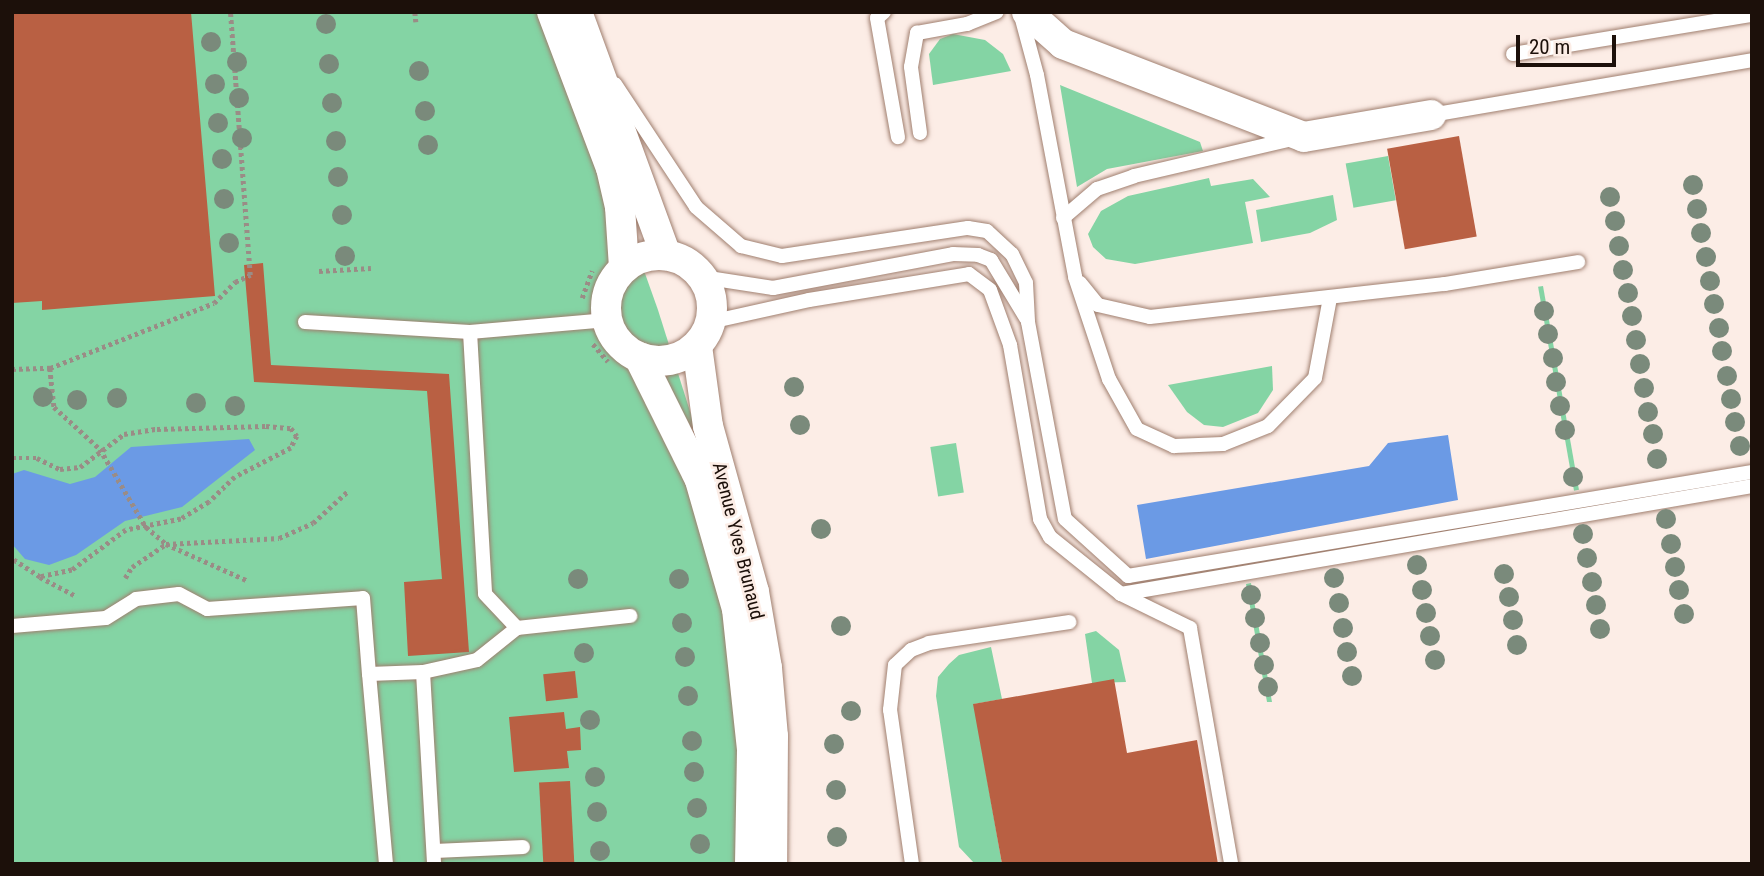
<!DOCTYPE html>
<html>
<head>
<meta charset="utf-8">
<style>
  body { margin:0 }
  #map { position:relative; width:1764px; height:876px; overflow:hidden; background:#fcede6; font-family:"Roboto Condensed",sans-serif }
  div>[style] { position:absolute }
  .green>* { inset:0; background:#84d4a4; transform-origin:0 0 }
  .water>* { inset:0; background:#6b9ae5 }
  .building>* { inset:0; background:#b96043; transform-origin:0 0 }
  .path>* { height:4.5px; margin-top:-2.25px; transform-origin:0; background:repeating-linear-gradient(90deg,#9a8c86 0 3.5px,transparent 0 7px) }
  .roads { filter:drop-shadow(0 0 2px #a07f6f) drop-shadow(0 0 2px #a07f6f) }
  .lane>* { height:14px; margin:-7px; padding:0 7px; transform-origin:7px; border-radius:7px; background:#fff }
  .street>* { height:30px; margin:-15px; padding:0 15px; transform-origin:15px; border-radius:15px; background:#fff }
  .street>.ring { margin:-15px; padding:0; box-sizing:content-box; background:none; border:30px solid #fff; border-radius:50% }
  .trees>* { width:20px; height:20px; margin:-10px; border-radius:50%; background:#7a8a7b }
  span { translate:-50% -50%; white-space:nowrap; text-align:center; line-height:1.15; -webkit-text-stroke:5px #fcede6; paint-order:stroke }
  .street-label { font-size:19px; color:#1c100a }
  .frame { position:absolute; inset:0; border:14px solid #1c100a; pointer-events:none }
  .scale { position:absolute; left:1516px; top:35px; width:100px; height:32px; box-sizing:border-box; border:4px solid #1c100a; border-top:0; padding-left:9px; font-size:21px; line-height:24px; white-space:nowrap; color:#1c100a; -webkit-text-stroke:5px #fcede6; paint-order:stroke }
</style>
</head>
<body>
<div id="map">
  <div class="green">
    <i style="clip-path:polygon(12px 12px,552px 12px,658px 310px,719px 503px,762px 864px,12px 864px)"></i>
    <i style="clip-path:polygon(953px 34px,985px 40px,1003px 54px,1011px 71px,933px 85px,929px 54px,940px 39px)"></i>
    <i style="clip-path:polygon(1060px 85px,1200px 142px,1203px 151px,1107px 169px,1077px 187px)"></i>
    <i style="left:1388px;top:156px;width:45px;height:43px;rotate:80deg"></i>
    <i style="clip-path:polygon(1209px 178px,1211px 186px,1253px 179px,1270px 197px,1245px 202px,1253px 243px,1135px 264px,1106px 259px,1093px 247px,1088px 234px,1101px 211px,1128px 196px)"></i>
    <i style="clip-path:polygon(1333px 195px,1337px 220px,1310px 233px,1261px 242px,1256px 210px)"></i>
    <i style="left:1543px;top:286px;width:207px;height:5px;rotate:80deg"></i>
    <i style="clip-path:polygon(1272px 366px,1273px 390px,1258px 413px,1223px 427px,1204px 425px,1187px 412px,1168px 385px)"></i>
    <i style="left:956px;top:443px;width:50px;height:26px;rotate:81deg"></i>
    <i style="clip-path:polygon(1251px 583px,1253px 595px,1272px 702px,1267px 702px,1246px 584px)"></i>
    <i style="clip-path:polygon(1096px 631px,1119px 650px,1126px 682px,1092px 683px,1085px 634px)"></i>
    <i style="clip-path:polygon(991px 647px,1002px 699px,974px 704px,1002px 864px,975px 864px,959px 847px,936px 696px,938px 677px,949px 664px,959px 655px)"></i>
  </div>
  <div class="water">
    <i style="clip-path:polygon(1448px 435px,1458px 500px,1146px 559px,1137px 505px,1369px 466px,1388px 443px)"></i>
    <i style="clip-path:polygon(249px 439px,255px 450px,182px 507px,125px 521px,76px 555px,49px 565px,25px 559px,12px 544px,12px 474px,24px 470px,70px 484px,95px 477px,131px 447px)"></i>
  </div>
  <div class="building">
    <i style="clip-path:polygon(12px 12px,191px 12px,215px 296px,42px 310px,42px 301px,12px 303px)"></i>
    <i style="left:1459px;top:136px;width:102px;height:73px;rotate:80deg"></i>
    <i style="clip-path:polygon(263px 263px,271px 365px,449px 374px,469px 652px,408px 656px,404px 582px,442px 579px,427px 391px,254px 382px,244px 265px)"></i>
    <i style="left:575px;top:671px;width:27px;height:32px;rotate:84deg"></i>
    <i style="clip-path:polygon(1114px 679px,1127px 753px,1197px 740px,1218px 864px,1002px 864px,973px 704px)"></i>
    <i style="clip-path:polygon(564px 712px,566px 729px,580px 727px,581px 750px,567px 751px,569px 768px,514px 772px,509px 717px)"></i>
    <i style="left:570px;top:781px;width:83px;height:31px;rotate:87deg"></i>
  </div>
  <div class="path">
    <i style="left:415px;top:12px;width:10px;rotate:84deg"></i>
    <i style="left:319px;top:271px;width:52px;rotate:-3.3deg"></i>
    <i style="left:582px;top:298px;width:29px;rotate:-70deg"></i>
    <i style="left:593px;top:344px;width:23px;rotate:49deg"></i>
    <i style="left:50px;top:368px;width:39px;rotate:84deg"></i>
    <i style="left:54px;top:407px;width:62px;rotate:42.4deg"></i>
    <i style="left:100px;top:449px;width:91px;rotate:59.5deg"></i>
    <i style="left:146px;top:527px;width:26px;rotate:40deg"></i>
    <i style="left:166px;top:544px;width:88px;rotate:24.2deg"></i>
    <i style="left:12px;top:369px;width:38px;rotate:-2deg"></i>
    <i style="left:50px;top:368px;width:176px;rotate:-21.6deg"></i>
    <i style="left:214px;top:303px;width:30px;rotate:-45deg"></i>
    <i style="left:235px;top:282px;width:17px;rotate:-25deg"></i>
    <i style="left:250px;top:275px;width:264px;rotate:-94.3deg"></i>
    <i style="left:12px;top:458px;width:25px"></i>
    <i style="left:37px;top:458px;width:25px;rotate:26deg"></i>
    <i style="left:60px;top:469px;width:20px;rotate:-6deg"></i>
    <i style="left:80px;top:467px;width:55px;rotate:-36.9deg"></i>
    <i style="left:124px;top:434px;width:33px;rotate:-9deg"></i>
    <i style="left:157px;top:429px;width:109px;rotate:-1.6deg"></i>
    <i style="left:266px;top:426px;width:25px;rotate:5deg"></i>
    <i style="left:291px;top:428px;width:10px;rotate:53deg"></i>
    <i style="left:297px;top:436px;width:13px;rotate:117deg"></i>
    <i style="left:291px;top:448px;width:63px;rotate:152.6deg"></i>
    <i style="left:235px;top:477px;width:36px;rotate:136deg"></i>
    <i style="left:209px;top:502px;width:33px;rotate:149deg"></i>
    <i style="left:181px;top:519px;width:56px;rotate:168.7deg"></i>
    <i style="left:126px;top:530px;width:67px;rotate:143.5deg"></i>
    <i style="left:72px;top:570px;width:33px;rotate:168deg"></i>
    <i style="left:40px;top:577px;width:33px;rotate:-147deg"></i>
    <i style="left:40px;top:577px;width:41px;rotate:27.8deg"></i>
    <i style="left:125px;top:578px;width:13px;rotate:-58deg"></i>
    <i style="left:132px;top:567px;width:41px;rotate:-34.1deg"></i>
    <i style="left:166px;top:544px;width:113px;rotate:-3deg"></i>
    <i style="left:279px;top:538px;width:37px;rotate:-24deg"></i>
    <i style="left:313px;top:523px;width:46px;rotate:-42.4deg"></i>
  </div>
  <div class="roads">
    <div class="lane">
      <i style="left:884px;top:12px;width:9px;rotate:139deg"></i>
      <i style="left:877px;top:18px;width:121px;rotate:80deg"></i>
      <i style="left:1020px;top:12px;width:65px;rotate:74.9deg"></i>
      <i style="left:1037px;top:75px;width:206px;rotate:79.3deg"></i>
      <i style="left:1075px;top:277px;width:108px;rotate:71.6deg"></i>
      <i style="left:1109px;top:379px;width:57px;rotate:60.8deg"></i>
      <i style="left:1137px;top:429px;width:41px;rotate:24.7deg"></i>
      <i style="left:1174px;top:446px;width:49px;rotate:-2.3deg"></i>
      <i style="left:1223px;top:444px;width:48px;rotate:-21.8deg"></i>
      <i style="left:1268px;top:426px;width:67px;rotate:-45.6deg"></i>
      <i style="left:1315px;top:378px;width:81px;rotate:-79.4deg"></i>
      <i style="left:1513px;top:54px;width:242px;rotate:-9.3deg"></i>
      <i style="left:615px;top:84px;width:147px;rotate:56.6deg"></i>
      <i style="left:696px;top:207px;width:60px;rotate:40.9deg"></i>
      <i style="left:741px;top:246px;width:42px;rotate:13.7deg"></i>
      <i style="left:782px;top:256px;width:188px;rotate:-8.6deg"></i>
      <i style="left:968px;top:228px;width:19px;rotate:9deg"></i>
      <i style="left:987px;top:231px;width:34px;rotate:43deg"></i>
      <i style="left:1012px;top:254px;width:32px;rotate:64deg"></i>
      <i style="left:1026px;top:283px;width:39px;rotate:87deg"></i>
      <i style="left:1028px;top:322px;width:200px;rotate:79.4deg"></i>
      <i style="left:1065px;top:519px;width:85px;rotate:42.1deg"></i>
      <i style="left:1128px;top:576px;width:633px;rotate:-9.46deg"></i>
      <i style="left:1431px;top:115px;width:326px;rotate:-9.7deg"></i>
      <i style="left:920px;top:133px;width:67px;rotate:-97.8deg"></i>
      <i style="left:911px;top:67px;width:35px;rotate:-80deg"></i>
      <i style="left:917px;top:33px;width:51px;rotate:-10.2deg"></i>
      <i style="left:967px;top:24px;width:32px;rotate:-22deg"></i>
      <i style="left:1063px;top:218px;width:45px;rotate:-40.5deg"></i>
      <i style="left:1097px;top:189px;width:39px;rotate:-19deg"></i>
      <i style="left:1134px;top:176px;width:166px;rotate:-13.2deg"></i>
      <i style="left:702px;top:277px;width:72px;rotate:8.8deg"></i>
      <i style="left:773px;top:288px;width:183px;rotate:-10.7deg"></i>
      <i style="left:953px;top:254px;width:25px;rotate:2deg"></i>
      <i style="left:978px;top:255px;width:14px;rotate:21deg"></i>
      <i style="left:991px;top:260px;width:68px;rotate:58.9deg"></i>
      <i style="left:1080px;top:283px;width:28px;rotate:51deg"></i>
      <i style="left:1098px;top:305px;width:53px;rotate:13deg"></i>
      <i style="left:1150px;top:317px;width:297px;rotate:-6.4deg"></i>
      <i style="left:1445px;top:284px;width:135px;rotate:-9.4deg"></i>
      <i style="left:305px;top:322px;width:165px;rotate:3.5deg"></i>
      <i style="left:470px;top:332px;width:138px;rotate:-5deg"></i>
      <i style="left:710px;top:322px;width:101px;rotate:-12.5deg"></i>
      <i style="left:809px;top:300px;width:162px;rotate:-9.2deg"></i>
      <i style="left:969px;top:274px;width:26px;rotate:37deg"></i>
      <i style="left:990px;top:290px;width:59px;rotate:70deg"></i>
      <i style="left:1010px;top:345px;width:177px;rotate:80.2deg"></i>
      <i style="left:1040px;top:519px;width:21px;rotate:61deg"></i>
      <i style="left:1050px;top:537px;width:91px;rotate:38.8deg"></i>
      <i style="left:1121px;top:594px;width:640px;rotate:-9.71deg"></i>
      <i style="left:470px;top:332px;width:262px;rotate:86.7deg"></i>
      <i style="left:485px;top:594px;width:47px;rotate:46.7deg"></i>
      <i style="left:517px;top:628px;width:114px;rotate:-6.1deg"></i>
      <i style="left:1121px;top:594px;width:77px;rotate:26.2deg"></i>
      <i style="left:1190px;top:628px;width:240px;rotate:80.1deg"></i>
      <i style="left:12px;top:626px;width:94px;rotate:-4.9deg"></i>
      <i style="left:106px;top:618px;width:36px;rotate:-32deg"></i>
      <i style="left:136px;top:599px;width:43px;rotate:-6.6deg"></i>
      <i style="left:179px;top:594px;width:32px;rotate:28deg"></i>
      <i style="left:207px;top:609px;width:156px;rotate:-4deg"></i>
      <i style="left:363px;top:598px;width:76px;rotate:85.5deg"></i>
      <i style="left:423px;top:672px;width:55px;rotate:-12.5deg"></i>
      <i style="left:477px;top:660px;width:51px;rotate:-38.7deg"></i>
      <i style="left:436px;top:851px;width:87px;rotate:-2.6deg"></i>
      <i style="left:386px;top:864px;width:191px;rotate:-95.1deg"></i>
      <i style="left:369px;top:674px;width:54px;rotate:-2.1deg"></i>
      <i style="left:423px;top:672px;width:192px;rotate:86.7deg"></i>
      <i style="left:912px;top:864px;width:156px;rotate:-98.1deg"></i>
      <i style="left:890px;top:710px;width:45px;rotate:-83.7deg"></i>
      <i style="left:895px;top:665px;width:22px;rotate:-43deg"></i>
      <i style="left:911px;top:650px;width:19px;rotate:-21deg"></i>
      <i style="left:929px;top:643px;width:142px;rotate:-8.5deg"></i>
    </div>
    <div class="street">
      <i style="left:552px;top:12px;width:167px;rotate:69.3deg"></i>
      <i style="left:611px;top:168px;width:40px;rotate:77deg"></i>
      <i style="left:620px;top:207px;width:60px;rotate:86.2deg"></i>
      <i style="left:577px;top:12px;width:259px;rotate:69.9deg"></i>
      <i style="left:1027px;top:12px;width:48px;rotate:41.6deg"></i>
      <i style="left:1063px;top:44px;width:258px;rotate:21.1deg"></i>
      <i style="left:1304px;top:137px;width:129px;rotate:-9.8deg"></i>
      <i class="ring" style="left:606px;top:255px;width:76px;height:76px"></i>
      <i style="left:697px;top:346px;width:81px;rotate:82.2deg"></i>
      <i style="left:708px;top:426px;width:172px;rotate:74.5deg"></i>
      <i style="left:754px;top:592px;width:77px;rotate:80.3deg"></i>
      <i style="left:767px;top:668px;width:68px;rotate:85deg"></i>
      <i style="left:773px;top:736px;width:128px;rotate:90.4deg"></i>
      <i style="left:639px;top:357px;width:137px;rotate:63.6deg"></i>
      <i style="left:700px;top:480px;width:134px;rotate:74deg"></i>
      <i style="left:737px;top:609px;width:142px;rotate:83.9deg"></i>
      <i style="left:752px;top:750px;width:114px;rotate:91deg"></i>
    </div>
  </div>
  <div class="trees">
    <i style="left:326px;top:24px"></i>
    <i style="left:211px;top:42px"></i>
    <i style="left:237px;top:62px"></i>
    <i style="left:329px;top:64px"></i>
    <i style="left:419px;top:71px"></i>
    <i style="left:215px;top:84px"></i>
    <i style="left:239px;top:98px"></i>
    <i style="left:332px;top:103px"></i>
    <i style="left:425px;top:111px"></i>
    <i style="left:218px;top:123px"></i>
    <i style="left:242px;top:138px"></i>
    <i style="left:336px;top:141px"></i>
    <i style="left:428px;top:145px"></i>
    <i style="left:222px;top:159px"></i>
    <i style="left:338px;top:177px"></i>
    <i style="left:1693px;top:185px"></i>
    <i style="left:1610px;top:197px"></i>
    <i style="left:224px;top:199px"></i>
    <i style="left:1697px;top:209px"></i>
    <i style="left:342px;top:215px"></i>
    <i style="left:1615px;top:221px"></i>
    <i style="left:1701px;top:233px"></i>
    <i style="left:229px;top:243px"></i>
    <i style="left:1619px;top:246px"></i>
    <i style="left:345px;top:256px"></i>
    <i style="left:1706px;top:257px"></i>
    <i style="left:1623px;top:270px"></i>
    <i style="left:1710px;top:281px"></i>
    <i style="left:1628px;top:293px"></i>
    <i style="left:1714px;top:304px"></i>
    <i style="left:1544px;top:311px"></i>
    <i style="left:1632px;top:316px"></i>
    <i style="left:1719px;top:328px"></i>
    <i style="left:1548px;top:334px"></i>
    <i style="left:1636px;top:340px"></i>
    <i style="left:1722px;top:351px"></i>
    <i style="left:1553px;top:358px"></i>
    <i style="left:1640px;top:364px"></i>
    <i style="left:1727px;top:376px"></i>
    <i style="left:1556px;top:382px"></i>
    <i style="left:794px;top:387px"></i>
    <i style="left:1644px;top:388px"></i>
    <i style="left:43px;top:397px"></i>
    <i style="left:117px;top:398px"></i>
    <i style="left:1731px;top:399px"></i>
    <i style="left:77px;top:400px"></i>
    <i style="left:196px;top:403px"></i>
    <i style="left:235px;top:406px"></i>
    <i style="left:1560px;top:406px"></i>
    <i style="left:1648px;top:412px"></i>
    <i style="left:1735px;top:422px"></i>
    <i style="left:800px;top:425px"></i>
    <i style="left:1565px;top:430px"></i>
    <i style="left:1653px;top:434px"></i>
    <i style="left:1740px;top:446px"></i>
    <i style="left:1657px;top:459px"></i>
    <i style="left:1573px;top:477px"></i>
    <i style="left:1666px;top:519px"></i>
    <i style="left:821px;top:529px"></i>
    <i style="left:1583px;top:534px"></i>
    <i style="left:1671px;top:544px"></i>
    <i style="left:1587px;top:558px"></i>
    <i style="left:1417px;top:565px"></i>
    <i style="left:1675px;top:567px"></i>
    <i style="left:1504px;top:574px"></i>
    <i style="left:1334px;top:578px"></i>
    <i style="left:578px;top:579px"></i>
    <i style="left:679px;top:579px"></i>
    <i style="left:1592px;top:582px"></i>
    <i style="left:1422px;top:590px"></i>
    <i style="left:1679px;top:590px"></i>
    <i style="left:1251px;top:595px"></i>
    <i style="left:1509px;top:597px"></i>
    <i style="left:1339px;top:603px"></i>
    <i style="left:1596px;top:605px"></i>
    <i style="left:1426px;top:613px"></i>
    <i style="left:1684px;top:614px"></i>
    <i style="left:1255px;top:618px"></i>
    <i style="left:1513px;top:620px"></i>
    <i style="left:682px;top:623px"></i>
    <i style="left:841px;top:626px"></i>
    <i style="left:1343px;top:628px"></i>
    <i style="left:1600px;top:629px"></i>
    <i style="left:1430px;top:636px"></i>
    <i style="left:1260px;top:643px"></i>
    <i style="left:1517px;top:645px"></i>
    <i style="left:1347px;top:652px"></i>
    <i style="left:584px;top:653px"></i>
    <i style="left:685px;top:657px"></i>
    <i style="left:1435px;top:660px"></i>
    <i style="left:1264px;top:665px"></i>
    <i style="left:1352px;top:676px"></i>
    <i style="left:1268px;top:687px"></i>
    <i style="left:688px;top:696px"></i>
    <i style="left:851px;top:711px"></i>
    <i style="left:590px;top:720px"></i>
    <i style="left:692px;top:741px"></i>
    <i style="left:834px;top:744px"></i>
    <i style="left:694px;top:772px"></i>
    <i style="left:595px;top:777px"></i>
    <i style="left:836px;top:790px"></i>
    <i style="left:697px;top:808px"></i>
    <i style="left:597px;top:812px"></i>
    <i style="left:837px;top:837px"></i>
    <i style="left:700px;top:844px"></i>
    <i style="left:600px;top:851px"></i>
  </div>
  <div class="street-label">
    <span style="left:738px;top:541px;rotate:76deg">Avenue Yves Brunaud</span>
  </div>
  <div class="frame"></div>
  <div class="scale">20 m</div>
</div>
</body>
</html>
